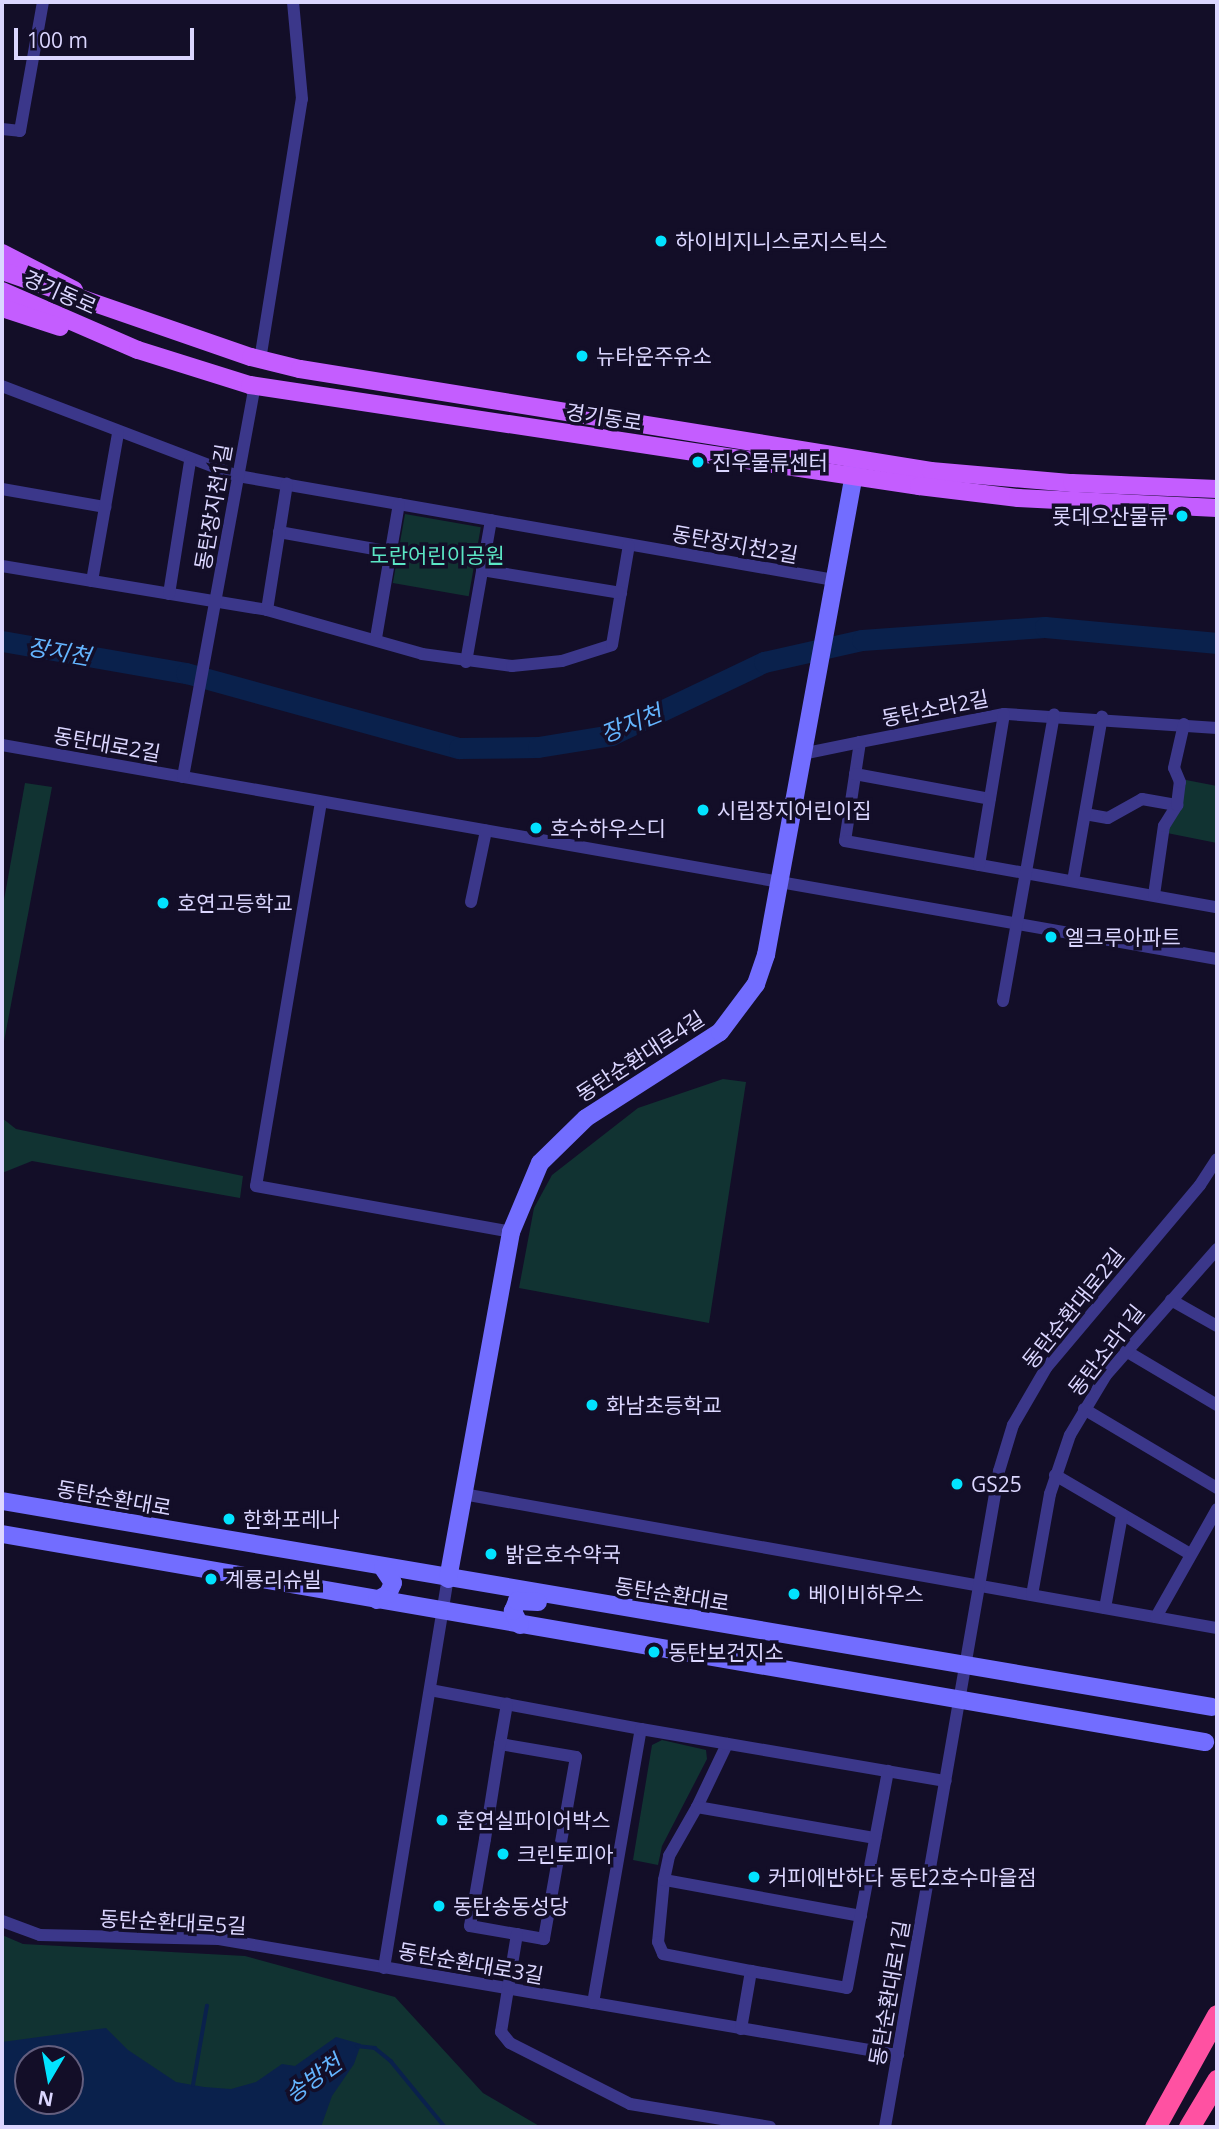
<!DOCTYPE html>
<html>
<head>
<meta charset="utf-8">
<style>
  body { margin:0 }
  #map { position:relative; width:1219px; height:2129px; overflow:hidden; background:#130e28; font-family:"Open Sans","Noto Sans KR",sans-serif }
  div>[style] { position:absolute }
  .green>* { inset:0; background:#113332; transform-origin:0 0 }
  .water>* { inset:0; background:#0a214c }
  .stream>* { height:3.5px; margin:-1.75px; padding:0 1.75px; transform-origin:1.75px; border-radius:1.75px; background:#0a214c }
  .river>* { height:21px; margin:-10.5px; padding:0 10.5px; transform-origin:10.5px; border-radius:10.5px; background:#0a214c }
  .street>* { height:12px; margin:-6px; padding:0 6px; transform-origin:6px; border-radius:6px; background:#3b378a }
  .secondary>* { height:18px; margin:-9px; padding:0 9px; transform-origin:9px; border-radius:9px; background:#726dff }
  .primary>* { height:18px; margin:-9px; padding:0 9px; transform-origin:9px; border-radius:9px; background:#c45dff }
  .highway>* { height:21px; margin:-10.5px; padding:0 10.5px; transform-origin:10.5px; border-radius:10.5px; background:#ff51a2 }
  .dots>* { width:19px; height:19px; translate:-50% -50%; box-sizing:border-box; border:4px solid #130e28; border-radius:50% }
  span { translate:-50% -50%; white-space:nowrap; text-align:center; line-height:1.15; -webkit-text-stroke:7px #130e28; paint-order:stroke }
  .poi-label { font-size:21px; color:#dbd6ff }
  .left { translate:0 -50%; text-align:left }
  .right { translate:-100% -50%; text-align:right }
  .street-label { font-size:21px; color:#dbd6ff }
  .park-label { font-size:21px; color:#5be6c5 }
  .water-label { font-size:23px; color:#64b5ff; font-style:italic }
  .frame { position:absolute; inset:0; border:4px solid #dbd6ff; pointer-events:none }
  .north { position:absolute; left:14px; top:2045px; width:70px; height:70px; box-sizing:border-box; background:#130e28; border:2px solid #635e7e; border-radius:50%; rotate:190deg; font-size:19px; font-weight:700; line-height:28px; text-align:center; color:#dbd6ff }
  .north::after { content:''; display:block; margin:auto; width:24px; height:32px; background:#02e3ff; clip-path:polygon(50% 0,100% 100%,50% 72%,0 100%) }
  .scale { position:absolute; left:14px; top:28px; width:180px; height:32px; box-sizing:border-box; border:4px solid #dbd6ff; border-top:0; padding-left:9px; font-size:21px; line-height:24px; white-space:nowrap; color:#dbd6ff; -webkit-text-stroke:5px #130e28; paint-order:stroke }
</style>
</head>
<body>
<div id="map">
  <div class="green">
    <i style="left:405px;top:514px;width:77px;height:70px;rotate:10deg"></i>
    <i style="clip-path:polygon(1186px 780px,1217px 786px,1217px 843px,1167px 833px)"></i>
    <i style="clip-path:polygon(25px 783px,52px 787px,2px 1052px,2px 911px)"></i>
    <i style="clip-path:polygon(723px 1079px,746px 1082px,709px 1323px,519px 1288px,534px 1208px,552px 1175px,638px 1108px)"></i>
    <i style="clip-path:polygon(2px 1118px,16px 1129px,243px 1176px,240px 1198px,32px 1161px,2px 1173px)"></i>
    <i style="clip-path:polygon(662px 1740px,706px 1750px,707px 1759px,662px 1846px,658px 1865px,633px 1860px,652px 1745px)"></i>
    <i style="clip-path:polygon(evenodd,2px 1935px,23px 1944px,245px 1956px,395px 1997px,483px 2093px,541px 2127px,2px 2127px,2px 1935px,28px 2059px,70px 2059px,70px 2101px,28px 2101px,28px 2059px)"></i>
  </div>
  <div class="water">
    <i style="clip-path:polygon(evenodd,106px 2028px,128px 2050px,176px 2082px,204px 2087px,231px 2089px,256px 2082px,282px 2064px,295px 2066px,336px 2037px,361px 2044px,354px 2064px,332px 2096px,321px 2127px,2px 2127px,2px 2042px,106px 2028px,28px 2059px,70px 2059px,70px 2101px,28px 2101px,28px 2059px)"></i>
  </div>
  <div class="stream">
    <i style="left:357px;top:2046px;width:18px;rotate:6deg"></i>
    <i style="left:375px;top:2048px;width:21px;rotate:39deg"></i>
    <i style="left:391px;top:2061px;width:85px;rotate:50.7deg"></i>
    <i style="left:193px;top:2085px;width:80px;rotate:-80deg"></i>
  </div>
  <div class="river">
    <i style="left:2px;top:641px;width:187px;rotate:9.9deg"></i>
    <i style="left:186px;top:673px;width:283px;rotate:15.4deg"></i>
    <i style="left:459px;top:748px;width:79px;rotate:-0.7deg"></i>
    <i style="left:538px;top:747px;width:74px;rotate:-9.3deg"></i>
    <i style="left:611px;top:735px;width:170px;rotate:-25.5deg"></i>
    <i style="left:764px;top:662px;width:100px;rotate:-12.7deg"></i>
    <i style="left:862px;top:640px;width:183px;rotate:-4.1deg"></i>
    <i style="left:1045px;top:627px;width:173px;rotate:5.3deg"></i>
  </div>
  <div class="street">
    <i style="left:2px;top:129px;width:18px;rotate:6deg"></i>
    <i style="left:20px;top:131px;width:131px;rotate:-79.9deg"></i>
    <i style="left:260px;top:360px;width:264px;rotate:-80.9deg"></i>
    <i style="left:302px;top:99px;width:97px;rotate:-95.3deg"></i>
    <i style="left:2px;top:386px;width:253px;rotate:20.9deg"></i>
    <i style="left:238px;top:476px;width:605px;rotate:9.9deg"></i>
    <i style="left:2px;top:489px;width:105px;rotate:9.9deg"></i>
    <i style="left:279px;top:532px;width:114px;rotate:10.1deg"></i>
    <i style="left:2px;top:566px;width:269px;rotate:9.4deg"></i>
    <i style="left:267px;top:610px;width:161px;rotate:15.8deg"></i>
    <i style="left:422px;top:654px;width:91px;rotate:7.6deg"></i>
    <i style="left:512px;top:666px;width:50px;rotate:-5.7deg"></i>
    <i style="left:562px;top:661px;width:52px;rotate:-17.7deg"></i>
    <i style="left:612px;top:645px;width:101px;rotate:-80.4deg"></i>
    <i style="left:482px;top:570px;width:141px;rotate:9.4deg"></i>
    <i style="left:92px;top:581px;width:150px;rotate:-80deg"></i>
    <i style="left:169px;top:594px;width:135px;rotate:-81deg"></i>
    <i style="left:267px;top:610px;width:128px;rotate:-81deg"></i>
    <i style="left:376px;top:638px;width:136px;rotate:-80.3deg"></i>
    <i style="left:466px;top:662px;width:144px;rotate:-80deg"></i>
    <i style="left:1217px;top:728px;width:213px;rotate:-176.2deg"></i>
    <i style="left:1004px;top:714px;width:147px;rotate:169deg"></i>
    <i style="left:860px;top:742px;width:100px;rotate:98.6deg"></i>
    <i style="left:845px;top:841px;width:378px;rotate:10.1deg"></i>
    <i style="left:2px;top:745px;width:1234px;rotate:9.99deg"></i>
    <i style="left:802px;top:754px;width:59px;rotate:-11.7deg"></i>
    <i style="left:855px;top:774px;width:137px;rotate:10.5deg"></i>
    <i style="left:183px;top:777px;width:398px;rotate:-79.6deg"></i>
    <i style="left:321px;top:802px;width:389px;rotate:99.6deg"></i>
    <i style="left:256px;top:1186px;width:259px;rotate:10.2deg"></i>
    <i style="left:1085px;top:814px;width:23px;rotate:10deg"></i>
    <i style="left:1108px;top:818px;width:39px;rotate:-29deg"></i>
    <i style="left:1142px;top:799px;width:36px;rotate:10deg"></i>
    <i style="left:979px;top:865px;width:153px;rotate:-80.6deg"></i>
    <i style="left:1073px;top:881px;width:167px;rotate:-80deg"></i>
    <i style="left:1154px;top:895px;width:70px;rotate:-81.8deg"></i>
    <i style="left:1164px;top:826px;width:25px;rotate:-58deg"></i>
    <i style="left:1177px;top:805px;width:23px;rotate:-83deg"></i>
    <i style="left:1180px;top:782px;width:15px;rotate:-113deg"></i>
    <i style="left:1174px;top:768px;width:45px;rotate:-77.2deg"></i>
    <i style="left:471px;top:902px;width:73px;rotate:-78.1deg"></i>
    <i style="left:1003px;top:1001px;width:291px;rotate:-79.9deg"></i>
    <i style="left:1171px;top:1300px;width:53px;rotate:29.5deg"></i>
    <i style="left:1126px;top:1351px;width:106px;rotate:30.7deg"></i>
    <i style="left:1084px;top:1409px;width:155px;rotate:30.7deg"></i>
    <i style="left:1055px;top:1475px;width:156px;rotate:30.3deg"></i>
    <i style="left:463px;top:1494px;width:766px;rotate:10.08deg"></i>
    <i style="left:1032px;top:1595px;width:103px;rotate:-79.9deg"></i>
    <i style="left:1050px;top:1494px;width:62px;rotate:-71.3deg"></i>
    <i style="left:1070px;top:1435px;width:70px;rotate:-59deg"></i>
    <i style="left:1106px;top:1375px;width:168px;rotate:-48.6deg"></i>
    <i style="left:1105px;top:1608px;width:95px;rotate:-79.6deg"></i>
    <i style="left:1156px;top:1617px;width:124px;rotate:-60.5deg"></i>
    <i style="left:430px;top:1690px;width:215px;rotate:10.5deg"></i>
    <i style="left:500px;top:1744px;width:77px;rotate:9.7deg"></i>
    <i style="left:576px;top:1757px;width:185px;rotate:100deg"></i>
    <i style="left:544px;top:1939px;width:75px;rotate:-170deg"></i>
    <i style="left:470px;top:1926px;width:88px;rotate:-80.2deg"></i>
    <i style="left:485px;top:1839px;width:96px;rotate:-81deg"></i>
    <i style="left:500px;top:1744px;width:41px;rotate:-80.1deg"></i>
    <i style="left:697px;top:1807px;width:70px;rotate:-64.5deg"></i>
    <i style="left:664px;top:1880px;width:62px;rotate:95.5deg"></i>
    <i style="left:658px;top:1942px;width:13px;rotate:67deg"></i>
    <i style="left:663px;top:1954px;width:90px;rotate:10.9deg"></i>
    <i style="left:861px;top:1916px;width:200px;rotate:-169.6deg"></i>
    <i style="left:664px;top:1880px;width:25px;rotate:-78deg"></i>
    <i style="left:669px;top:1856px;width:56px;rotate:-60.3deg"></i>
    <i style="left:697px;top:1807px;width:181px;rotate:9.9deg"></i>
    <i style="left:2px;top:1921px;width:40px;rotate:20.2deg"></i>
    <i style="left:40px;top:1935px;width:179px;rotate:1.3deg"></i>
    <i style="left:219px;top:1939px;width:689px;rotate:9.69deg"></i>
    <i style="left:517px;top:1934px;width:99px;rotate:99.3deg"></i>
    <i style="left:501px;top:2032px;width:14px;rotate:51deg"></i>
    <i style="left:510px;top:2043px;width:135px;rotate:26.9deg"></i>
    <i style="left:630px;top:2104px;width:142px;rotate:9.3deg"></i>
    <i style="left:384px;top:1968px;width:394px;rotate:-80.7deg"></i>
    <i style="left:593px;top:2003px;width:278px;rotate:-80.1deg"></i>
    <i style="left:641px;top:1729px;width:309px;rotate:9.7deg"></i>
    <i style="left:741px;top:2029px;width:59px;rotate:-80.2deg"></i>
    <i style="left:751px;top:1971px;width:97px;rotate:10deg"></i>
    <i style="left:847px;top:1988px;width:221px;rotate:-79.3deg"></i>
    <i style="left:885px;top:2127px;width:666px;rotate:-80.14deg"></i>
    <i style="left:999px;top:1471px;width:48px;rotate:-73.1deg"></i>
    <i style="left:1013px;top:1425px;width:66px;rotate:-59.9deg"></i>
    <i style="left:1046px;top:1368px;width:239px;rotate:-49.9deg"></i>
    <i style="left:1200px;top:1185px;width:31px;rotate:-57deg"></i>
  </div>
  <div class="secondary">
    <i style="left:2px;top:1501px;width:1227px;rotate:9.66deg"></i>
    <i style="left:2px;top:1534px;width:1221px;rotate:9.81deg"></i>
    <i style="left:448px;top:1579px;width:353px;rotate:-79.7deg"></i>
    <i style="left:511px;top:1232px;width:75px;rotate:-67.2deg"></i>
    <i style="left:540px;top:1163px;width:64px;rotate:-44.4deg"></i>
    <i style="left:586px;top:1118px;width:159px;rotate:-32.7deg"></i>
    <i style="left:720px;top:1032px;width:60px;rotate:-53.1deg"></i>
    <i style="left:756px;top:984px;width:31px;rotate:-71deg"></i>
    <i style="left:766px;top:955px;width:500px;rotate:-79.63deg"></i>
    <i style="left:377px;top:1600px;width:13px;rotate:-29deg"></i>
    <i style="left:388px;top:1594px;width:12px;rotate:-66deg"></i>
    <i style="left:393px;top:1583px;width:18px;rotate:-124deg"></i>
    <i style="left:520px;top:1625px;width:16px;rotate:-117deg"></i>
    <i style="left:513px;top:1611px;width:11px;rotate:-68deg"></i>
    <i style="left:517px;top:1601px;width:21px;rotate:3deg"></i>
  </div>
  <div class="primary">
    <i style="left:2px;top:253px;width:81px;rotate:27.2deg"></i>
    <i style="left:2px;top:271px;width:263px;rotate:19.1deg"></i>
    <i style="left:251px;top:357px;width:50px;rotate:13.8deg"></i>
    <i style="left:300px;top:369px;width:639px;rotate:9.18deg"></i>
    <i style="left:931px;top:471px;width:142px;rotate:4.9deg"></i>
    <i style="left:1072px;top:483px;width:145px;rotate:2.4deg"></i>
    <i style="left:2px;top:291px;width:148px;rotate:23.5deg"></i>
    <i style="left:138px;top:350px;width:117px;rotate:17.4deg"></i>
    <i style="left:250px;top:385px;width:677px;rotate:8.59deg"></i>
    <i style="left:919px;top:486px;width:100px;rotate:6.9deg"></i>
    <i style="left:1018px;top:498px;width:199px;rotate:2.9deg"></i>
    <i style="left:2px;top:308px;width:61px;rotate:18.1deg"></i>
  </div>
  <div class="highway">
    <i style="left:1155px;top:2127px;width:128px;rotate:-61deg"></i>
    <i style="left:1189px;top:2127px;width:55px;rotate:-59.2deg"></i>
  </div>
  <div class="dots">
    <i style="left:661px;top:241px;background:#02e3ff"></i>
    <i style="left:582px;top:356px;background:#02e3ff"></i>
    <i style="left:698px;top:462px;background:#02e3ff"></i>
    <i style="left:1182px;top:516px;background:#02e3ff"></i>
    <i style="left:703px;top:810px;background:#02e3ff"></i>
    <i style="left:536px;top:828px;background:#02e3ff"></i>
    <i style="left:163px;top:903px;background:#02e3ff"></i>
    <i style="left:1051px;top:937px;background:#02e3ff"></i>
    <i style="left:592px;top:1405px;background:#02e3ff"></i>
    <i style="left:957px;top:1484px;background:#02e3ff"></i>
    <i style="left:229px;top:1519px;background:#02e3ff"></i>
    <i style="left:491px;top:1554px;background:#02e3ff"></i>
    <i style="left:211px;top:1579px;background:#02e3ff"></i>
    <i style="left:794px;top:1594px;background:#02e3ff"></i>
    <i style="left:654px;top:1652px;background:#02e3ff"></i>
    <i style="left:442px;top:1820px;background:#02e3ff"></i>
    <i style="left:503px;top:1854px;background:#02e3ff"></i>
    <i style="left:754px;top:1877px;background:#02e3ff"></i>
    <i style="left:439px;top:1906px;background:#02e3ff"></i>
  </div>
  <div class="poi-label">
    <span class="left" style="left:675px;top:241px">하이비지니스로지스틱스</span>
    <span class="left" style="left:596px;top:356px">뉴타운주유소</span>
    <span class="left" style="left:712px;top:462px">진우물류센터</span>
    <span class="right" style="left:1168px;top:516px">롯데오산물류</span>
    <span class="left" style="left:717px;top:810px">시립장지어린이집</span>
    <span class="left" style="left:550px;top:828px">호수하우스디</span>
    <span class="left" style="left:177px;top:903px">호연고등학교</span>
    <span class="left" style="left:1065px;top:937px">엘크루아파트</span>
    <span class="left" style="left:606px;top:1405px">화남초등학교</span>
    <span class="left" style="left:971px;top:1484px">GS25</span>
    <span class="left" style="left:243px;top:1519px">한화포레나</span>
    <span class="left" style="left:505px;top:1554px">밝은호수약국</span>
    <span class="left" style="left:225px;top:1579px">계룡리슈빌</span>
    <span class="left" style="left:808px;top:1594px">베이비하우스</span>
    <span class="left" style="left:668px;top:1652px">동탄보건지소</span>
    <span class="left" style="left:456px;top:1820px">훈연실파이어박스</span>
    <span class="left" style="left:517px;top:1854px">크린토피아</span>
    <span class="left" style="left:768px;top:1877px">커피에반하다 동탄2호수마을점</span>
    <span class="left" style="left:453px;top:1906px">동탄송동성당</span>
  </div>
  <div class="street-label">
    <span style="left:60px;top:292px;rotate:24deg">경기동로</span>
    <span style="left:604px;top:417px;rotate:9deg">경기동로</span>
    <span style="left:213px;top:507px;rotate:-80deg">동탄장지천1길</span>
    <span style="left:735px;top:544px;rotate:10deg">동탄장지천2길</span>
    <span style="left:935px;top:708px;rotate:-11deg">동탄소라2길</span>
    <span style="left:107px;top:744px;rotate:10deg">동탄대로2길</span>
    <span style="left:640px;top:1056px;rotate:-33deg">동탄순환대로4길</span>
    <span style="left:1073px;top:1308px;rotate:-51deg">동탄순환대로2길</span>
    <span style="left:1106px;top:1350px;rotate:-52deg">동탄소라1길</span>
    <span style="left:114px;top:1498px;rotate:10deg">동탄순환대로</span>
    <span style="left:672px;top:1594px;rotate:9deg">동탄순환대로</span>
    <span style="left:173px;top:1922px;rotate:3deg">동탄순환대로5길</span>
    <span style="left:471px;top:1963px;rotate:10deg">동탄순환대로3길</span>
    <span style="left:889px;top:1993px;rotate:-80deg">동탄순환대로1길</span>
  </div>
  <div class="park-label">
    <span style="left:437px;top:555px">도란어린이공원</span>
  </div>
  <div class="water-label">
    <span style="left:59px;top:651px;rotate:10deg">장지천</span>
    <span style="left:631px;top:723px;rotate:-22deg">장지천</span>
    <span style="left:313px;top:2078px;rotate:-36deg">송방천</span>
  </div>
  <div class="frame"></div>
  <div class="north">N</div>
  <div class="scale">100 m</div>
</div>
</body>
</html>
